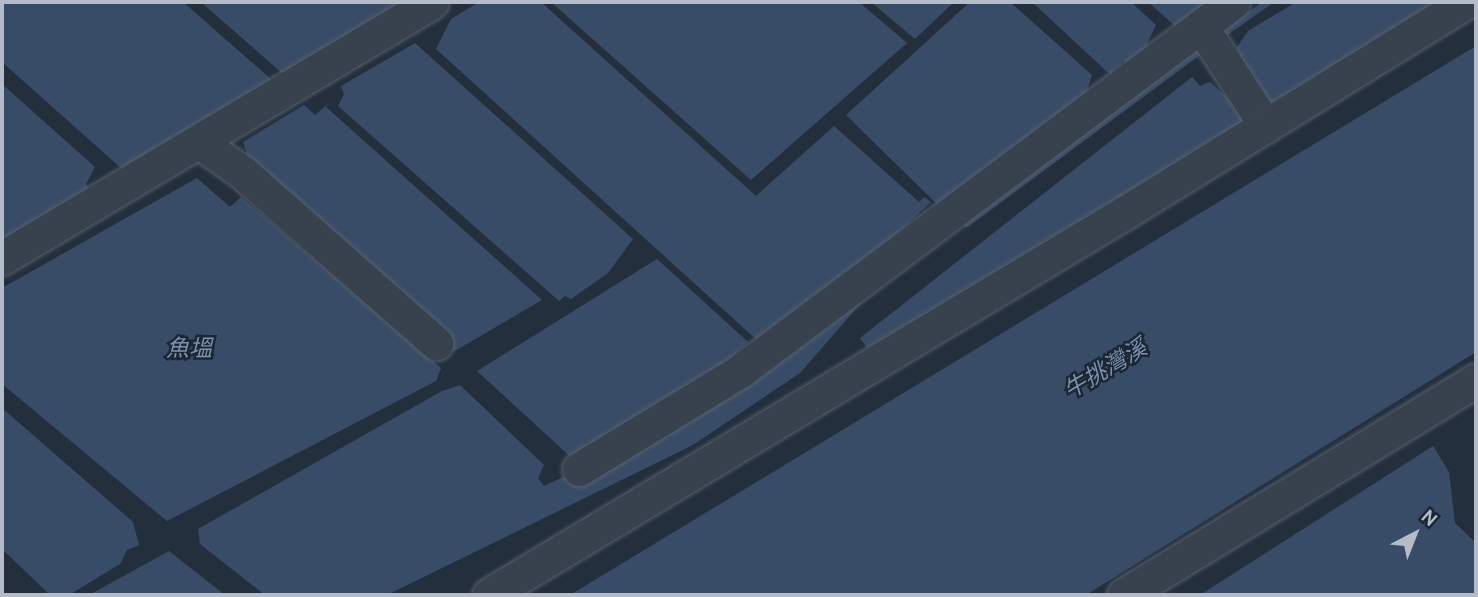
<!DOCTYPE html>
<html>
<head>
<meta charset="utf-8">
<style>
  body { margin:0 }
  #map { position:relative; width:1478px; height:597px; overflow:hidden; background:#242f3e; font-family:Cabin,"Noto Sans TC",sans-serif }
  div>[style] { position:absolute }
  .water>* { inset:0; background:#394c67 }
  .stream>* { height:7px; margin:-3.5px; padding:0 3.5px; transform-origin:3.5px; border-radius:3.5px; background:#394c67 }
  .roads { filter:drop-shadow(0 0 2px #565f6c) drop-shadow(0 0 2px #565f6c) }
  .minor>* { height:33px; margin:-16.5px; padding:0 16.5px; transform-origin:16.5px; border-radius:16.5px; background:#38414e }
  span { translate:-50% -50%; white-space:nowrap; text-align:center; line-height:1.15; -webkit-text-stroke:5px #1d2633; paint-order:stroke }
  .water-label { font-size:23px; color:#7c92b1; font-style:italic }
  .frame { position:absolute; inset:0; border:4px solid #b4bcc9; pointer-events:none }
  .north { position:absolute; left:1380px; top:499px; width:70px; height:70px; -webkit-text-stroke:5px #1d2633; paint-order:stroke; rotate:42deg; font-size:19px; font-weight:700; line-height:28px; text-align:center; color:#b4bcc9 }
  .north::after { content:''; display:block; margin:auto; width:24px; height:32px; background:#b4bcc9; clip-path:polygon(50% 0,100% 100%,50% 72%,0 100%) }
</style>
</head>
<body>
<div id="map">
  <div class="water">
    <i style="clip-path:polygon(2px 2px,183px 2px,279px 86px,131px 177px,2px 62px)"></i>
    <i style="clip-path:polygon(201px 2px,421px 2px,291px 81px)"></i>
    <i style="clip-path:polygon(479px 2px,541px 2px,756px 196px,834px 126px,919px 202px,924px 197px,931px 202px,769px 351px,436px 49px,451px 19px)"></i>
    <i style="clip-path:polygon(551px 2px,859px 2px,907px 43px,751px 180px)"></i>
    <i style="clip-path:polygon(871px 2px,954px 2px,915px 39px)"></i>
    <i style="clip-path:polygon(970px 2px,1010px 2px,1092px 75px,1087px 91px,947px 214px,846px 115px)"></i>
    <i style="clip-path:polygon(1032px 2px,1131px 2px,1156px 25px,1147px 44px,1153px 53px,1131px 74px,1124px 60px,1112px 72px,1117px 81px)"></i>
    <i style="clip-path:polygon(1148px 2px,1221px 2px,1182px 32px)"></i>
    <i style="clip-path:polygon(1296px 2px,1439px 2px,1272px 111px,1238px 66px,1237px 47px,1248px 31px)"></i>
    <i style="clip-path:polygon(415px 43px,633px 239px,608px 273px,571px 299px,565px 296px,559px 301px,338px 106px,344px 94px,341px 86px)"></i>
    <i style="clip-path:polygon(1476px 46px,1476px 352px,1086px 595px,570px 595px)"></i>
    <i style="clip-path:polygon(1192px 77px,1200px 86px,1210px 82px,1249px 117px,1229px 138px,867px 348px,860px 338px)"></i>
    <i style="clip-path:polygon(2px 84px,95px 167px,86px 184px,97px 202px,2px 257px)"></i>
    <i style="clip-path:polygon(330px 102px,326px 107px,542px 300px,455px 351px,445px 348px,255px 180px,243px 142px,304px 105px,315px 115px)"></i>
    <i style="clip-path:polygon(197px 178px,230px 207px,241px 197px,441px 368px,436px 381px,167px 521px,2px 384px,2px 288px)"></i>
    <i style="clip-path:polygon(657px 259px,748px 342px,735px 353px,747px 362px,575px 461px,477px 371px)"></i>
    <i style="clip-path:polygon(868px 295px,800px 373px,693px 445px,387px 595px,265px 595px,200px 544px,198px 529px,442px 391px,460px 385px,544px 465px,538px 478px,544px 486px,680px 421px)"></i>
    <i style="clip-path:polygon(2px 408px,133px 522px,139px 545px,127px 550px,120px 564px,69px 595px,50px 595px,2px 549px)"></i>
    <i style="clip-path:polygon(1433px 446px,1449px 472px,1455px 523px,1476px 543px,1476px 595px,1200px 595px)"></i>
    <i style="clip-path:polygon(169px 551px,225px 595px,89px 595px)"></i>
  </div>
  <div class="stream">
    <i style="left:1219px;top:36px;width:59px;rotate:-35.3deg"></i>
    <i style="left:966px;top:223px;width:296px;rotate:-36.5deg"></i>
  </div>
  <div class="roads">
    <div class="minor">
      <i style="left:1201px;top:26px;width:119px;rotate:57deg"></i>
      <i style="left:199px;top:142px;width:52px;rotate:34.9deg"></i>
      <i style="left:242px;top:172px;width:259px;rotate:41.4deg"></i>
      <i style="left:2px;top:258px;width:500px;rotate:-30.77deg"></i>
      <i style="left:579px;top:469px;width:188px;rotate:-31.3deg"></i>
      <i style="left:740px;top:371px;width:616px;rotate:-36.81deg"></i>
      <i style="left:489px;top:595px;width:741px;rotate:-31.03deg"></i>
      <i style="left:1124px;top:213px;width:401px;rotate:-31.7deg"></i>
      <i style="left:1124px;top:595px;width:412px;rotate:-31.4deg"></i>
    </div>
  </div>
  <div class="water-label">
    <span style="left:189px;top:348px">魚塭</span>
    <span style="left:1105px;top:369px;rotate:-31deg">牛挑灣溪</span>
  </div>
  <div class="frame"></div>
  <div class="north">N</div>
</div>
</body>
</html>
